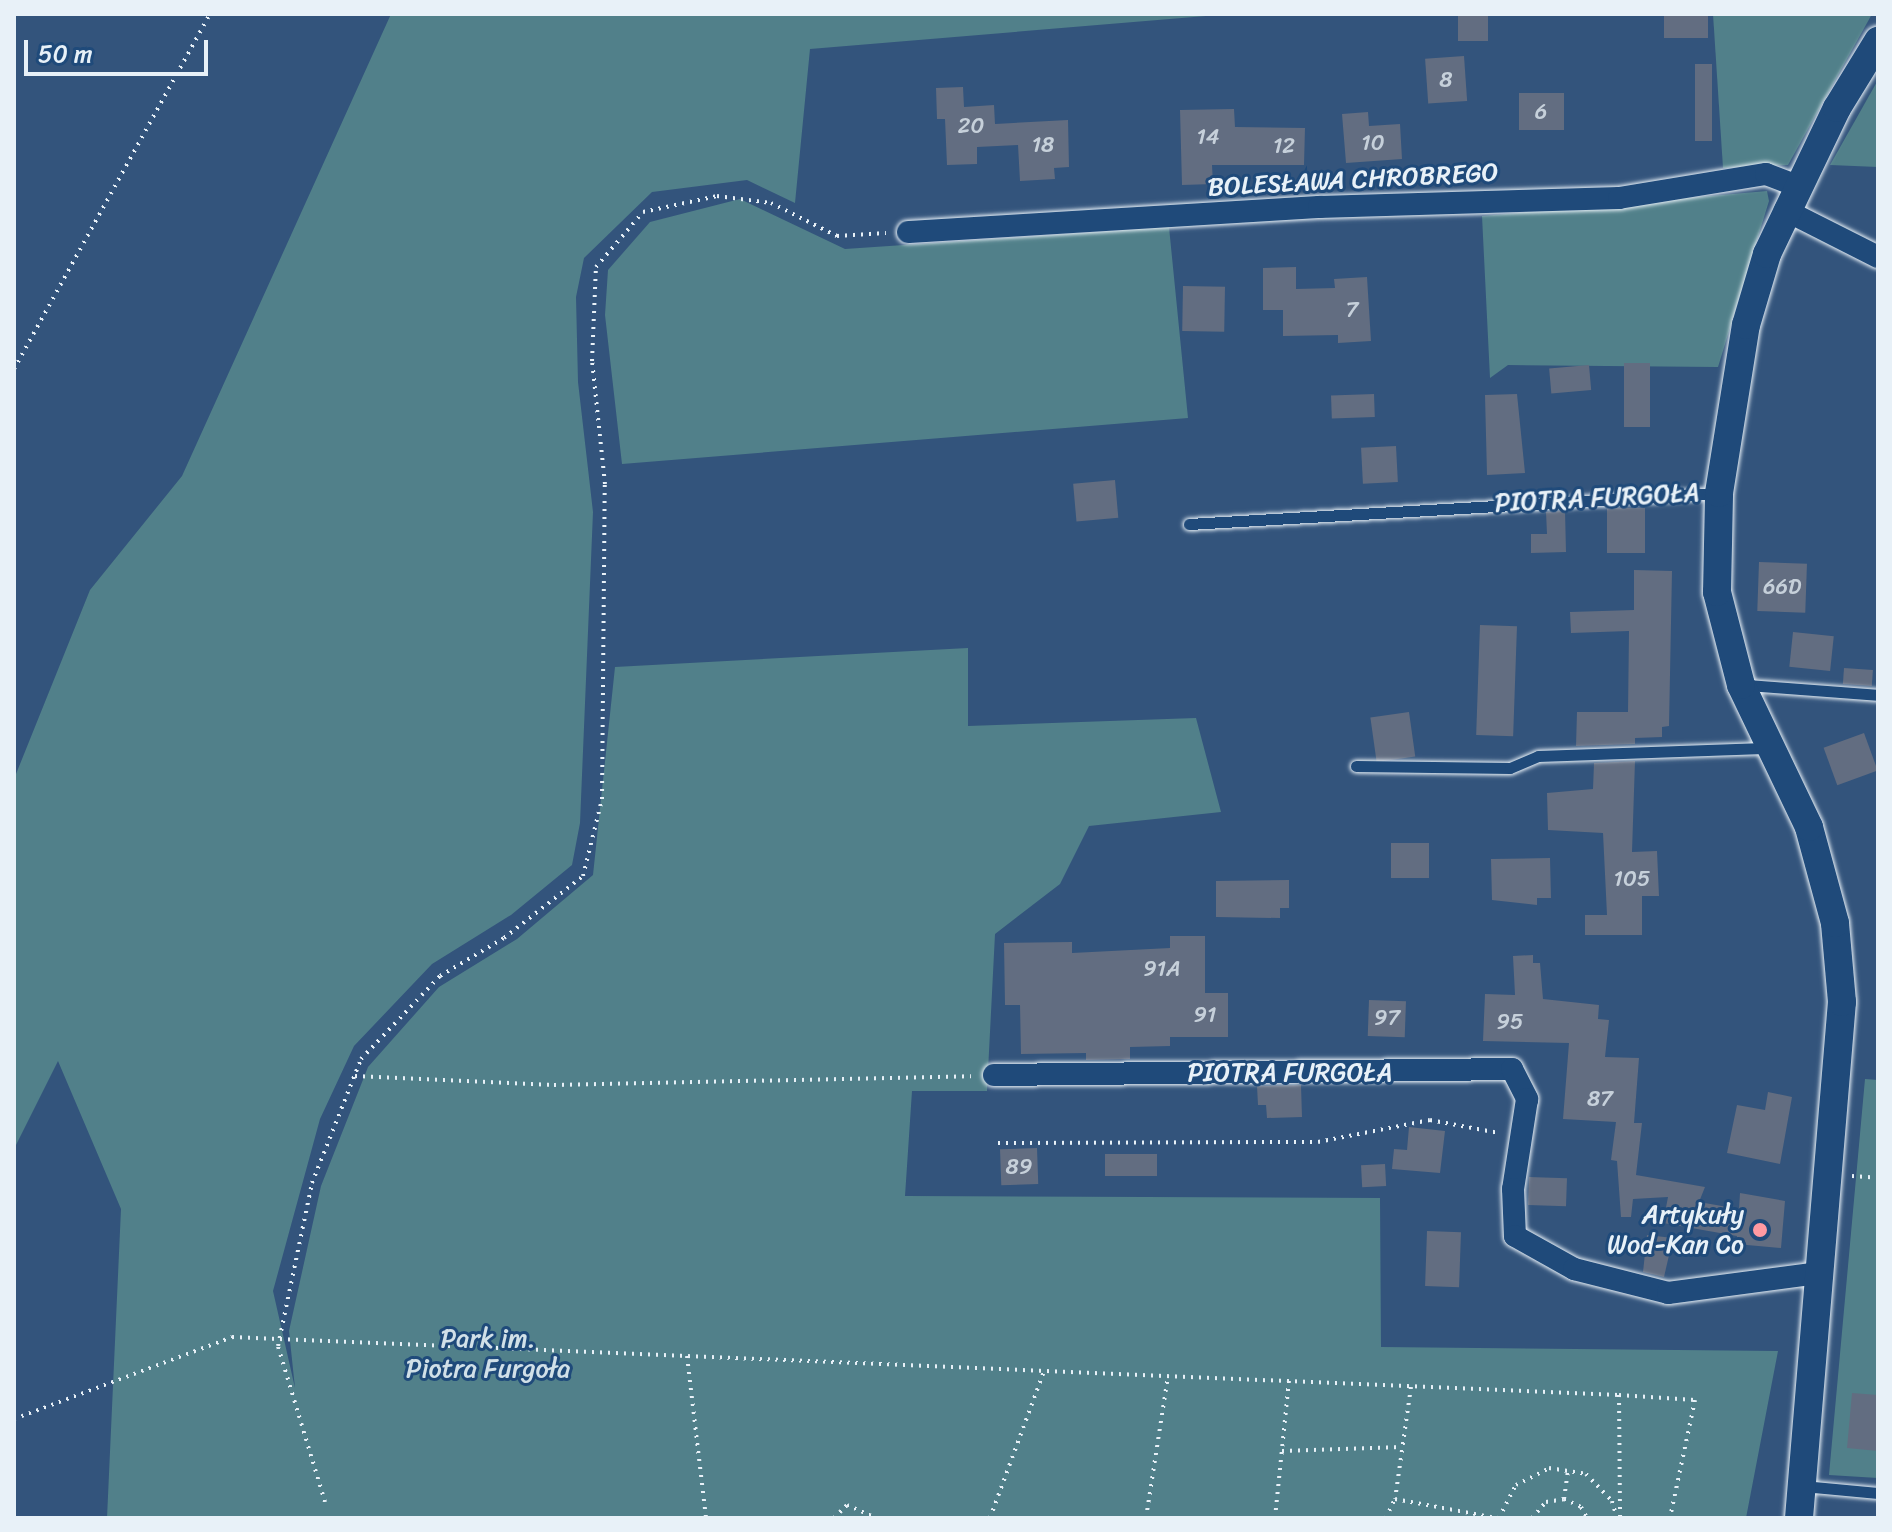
<!DOCTYPE html>
<html>
<head>
<meta charset="utf-8">
<style>
  body { margin:0 }
  #map { position:relative; width:1892px; height:1532px; overflow:hidden; background:#33547c; font-family:Sriracha,sans-serif }
  div>[style] { position:absolute }
  .green>* { inset:0; background:#51808a }
  .building>* { inset:0; background:#626d81; transform-origin:0 0 }
  .path>* { height:4px; margin-top:-2px; transform-origin:0; background:repeating-linear-gradient(90deg,#e8f1f8 0 2px,transparent 0 8px) }
  .roads { filter:drop-shadow(0 0 2px #e8f1f8) drop-shadow(0 0 2px #e8f1f8) }
  .service>* { height:11px; margin:-5.5px; padding:0 5.5px; transform-origin:5.5px; border-radius:5.5px; background:#1f4a7a }
  .minor>* { height:22px; margin:-11px; padding:0 11px; transform-origin:11px; border-radius:11px; background:#1f4a7a }
  .tertiary>* { height:28px; margin:-14px; padding:0 14px; transform-origin:14px; border-radius:14px; background:#1f4a7a }
  .dots>* { width:22px; height:22px; translate:-50% -50%; box-sizing:border-box; border:4px solid #1f4a7a; border-radius:50% }
  span { translate:-50% -50%; white-space:nowrap; text-align:center; line-height:1.15; -webkit-text-stroke:6px #1f4a7a; paint-order:stroke }
  .number-label { font-size:22px; color:#c6d0da }
  .number-label span { -webkit-text-stroke-width:0 }
  .street-label { font-size:26px; color:#e8f1f8 }
  .poi-label { font-size:26px; color:#e8f1f8 }
  .right { translate:-100% -50%; text-align:right }
  .park-label { font-size:26px; color:#d1e0e8 }
  .frame { position:absolute; inset:0; border:16px solid #e8f1f8; pointer-events:none }
  .scale { position:absolute; left:24px; top:40px; width:184px; height:36px; box-sizing:border-box; border:4px solid #e8f1f8; border-top:0; padding-left:10px; font-size:24px; line-height:28px; white-space:nowrap; color:#e8f1f8; -webkit-text-stroke:6px #1f4a7a; paint-order:stroke }
</style>
</head>
<body>
<div id="map">
  <div class="green">
    <i style="clip-path:polygon(391px 14px,1230px 14px,810px 49px,795px 203px,747px 180px,652px 192px,584px 258px,576px 297px,578px 382px,593px 512px,580px 823px,572px 865px,511px 915px,432px 964px,354px 1046px,320px 1119px,273px 1291px,295px 1388px,289px 1331px,321px 1186px,368px 1067px,439px 987px,517px 939px,593px 875px,615px 667px,968px 648px,968px 726px,1196px 718px,1221px 812px,1089px 826px,1060px 884px,995px 934px,987px 1091px,912px 1091px,905px 1196px,1380px 1198px,1381px 1347px,1778px 1351px,1746px 1518px,107px 1518px,121px 1209px,58px 1061px,14px 1149px,14px 779px,90px 590px,182px 476px)"></i>
    <i style="clip-path:polygon(1713px 14px,1872px 14px,1788px 165px,1723px 168px)"></i>
    <i style="clip-path:polygon(1878px 80px,1878px 167px,1830px 165px)"></i>
    <i style="clip-path:polygon(1767px 191px,1769px 201px,1718px 367px,1508px 365px,1490px 378px,1482px 216px)"></i>
    <i style="clip-path:polygon(740px 199px,845px 249px,1169px 227px,1188px 418px,622px 464px,605px 315px,608px 270px,650px 222px)"></i>
    <i style="clip-path:polygon(1865px 1079px,1878px 1080px,1878px 1478px,1829px 1475px)"></i>
  </div>
  <div class="building">
    <i style="left:1458px;top:14px;width:30px;height:27px"></i>
    <i style="left:1664px;top:14px;width:44px;height:24px"></i>
    <i style="left:1464px;top:56px;width:45px;height:39px;rotate:86deg"></i>
    <i style="left:1695px;top:64px;width:17px;height:77px"></i>
    <i style="clip-path:polygon(963px 87px,964px 107px,994px 105px,995px 124px,1068px 120px,1069px 167px,1054px 168px,1055px 179px,1020px 181px,1018px 145px,977px 147px,977px 164px,947px 165px,945px 119px,937px 119px,936px 88px)"></i>
    <i style="left:1519px;top:93px;width:45px;height:37px"></i>
    <i style="clip-path:polygon(1234px 109px,1235px 127px,1305px 128px,1304px 165px,1212px 165px,1213px 184px,1182px 185px,1180px 110px)"></i>
    <i style="clip-path:polygon(1368px 112px,1369px 126px,1400px 124px,1402px 159px,1346px 163px,1342px 114px)"></i>
    <i style="clip-path:polygon(1296px 267px,1296px 289px,1335px 288px,1334px 279px,1367px 277px,1371px 341px,1338px 343px,1338px 335px,1283px 336px,1283px 310px,1263px 310px,1263px 268px)"></i>
    <i style="left:1183px;top:286px;width:42px;height:45px;rotate:1deg"></i>
    <i style="left:1624px;top:363px;width:26px;height:64px"></i>
    <i style="left:1589px;top:365px;width:25px;height:40px;rotate:85deg"></i>
    <i style="left:1374px;top:394px;width:23px;height:43px;rotate:88deg"></i>
    <i style="clip-path:polygon(1517px 394px,1525px 473px,1487px 475px,1485px 395px)"></i>
    <i style="left:1396px;top:446px;width:36px;height:35px;rotate:87deg"></i>
    <i style="left:1115px;top:480px;width:38px;height:42px;rotate:85deg"></i>
    <i style="left:1607px;top:508px;width:38px;height:45px"></i>
    <i style="clip-path:polygon(1565px 510px,1566px 552px,1531px 553px,1531px 534px,1547px 534px,1546px 512px)"></i>
    <i style="left:1759px;top:562px;width:48px;height:49px;rotate:2deg"></i>
    <i style="clip-path:polygon(1634px 570px,1672px 571px,1669px 726px,1662px 727px,1662px 737px,1635px 738px,1635px 744px,1576px 746px,1577px 712px,1628px 712px,1629px 631px,1571px 633px,1570px 612px,1634px 610px)"></i>
    <i style="left:1480px;top:625px;width:37px;height:110px;rotate:2deg"></i>
    <i style="left:1793px;top:632px;width:41px;height:35px;rotate:6deg"></i>
    <i style="left:1844px;top:668px;width:29px;height:16px;rotate:4deg"></i>
    <i style="left:1409px;top:712px;width:45px;height:39px;rotate:82deg"></i>
    <i style="left:1864px;top:733px;width:40px;height:43px;rotate:70deg"></i>
    <i style="clip-path:polygon(1635px 761px,1632px 852px,1657px 851px,1659px 896px,1642px 896px,1642px 935px,1585px 935px,1585px 915px,1607px 915px,1603px 833px,1548px 830px,1547px 793px,1593px 789px,1594px 763px)"></i>
    <i style="left:1429px;top:843px;width:35px;height:38px;rotate:90deg"></i>
    <i style="clip-path:polygon(1550px 858px,1551px 898px,1537px 898px,1537px 905px,1492px 900px,1491px 859px)"></i>
    <i style="clip-path:polygon(1289px 880px,1289px 908px,1280px 908px,1280px 918px,1216px 917px,1216px 881px)"></i>
    <i style="clip-path:polygon(1170px 936px,1205px 936px,1205px 993px,1228px 993px,1228px 1037px,1170px 1037px,1170px 1046px,1130px 1047px,1130px 1059px,1086px 1060px,1086px 1053px,1021px 1054px,1020px 1005px,1005px 1005px,1004px 943px,1072px 942px,1072px 953px,1170px 948px)"></i>
    <i style="clip-path:polygon(1533px 955px,1533px 963px,1540px 963px,1543px 999px,1599px 1005px,1598px 1019px,1609px 1020px,1605px 1057px,1639px 1058px,1634px 1123px,1642px 1123px,1636px 1175px,1705px 1187px,1699px 1202px,1739px 1209px,1740px 1193px,1785px 1201px,1781px 1248px,1736px 1244px,1737px 1236px,1663px 1223px,1668px 1197px,1633px 1199px,1631px 1217px,1621px 1217px,1617px 1161px,1611px 1160px,1616px 1122px,1563px 1119px,1569px 1043px,1483px 1041px,1485px 994px,1515px 995px,1513px 956px)"></i>
    <i style="left:1369px;top:1000px;width:37px;height:36px;rotate:2deg"></i>
    <i style="clip-path:polygon(1301px 1085px,1302px 1117px,1267px 1118px,1266px 1105px,1258px 1105px,1257px 1086px)"></i>
    <i style="clip-path:polygon(1768px 1092px,1792px 1097px,1780px 1164px,1727px 1153px,1737px 1105px,1765px 1110px)"></i>
    <i style="clip-path:polygon(1409px 1127px,1445px 1131px,1440px 1173px,1392px 1169px,1394px 1149px,1407px 1150px)"></i>
    <i style="left:1037px;top:1148px;width:36px;height:37px;rotate:88deg"></i>
    <i style="left:1105px;top:1154px;width:52px;height:22px"></i>
    <i style="left:1385px;top:1164px;width:22px;height:24px;rotate:87deg"></i>
    <i style="left:1529px;top:1177px;width:38px;height:28px;rotate:2deg"></i>
    <i style="left:1427px;top:1231px;width:34px;height:55px;rotate:2deg"></i>
    <i style="clip-path:polygon(1647px 1235px,1673px 1238px,1664px 1277px,1643px 1272px)"></i>
    <i style="clip-path:polygon(1852px 1393px,1878px 1395px,1878px 1451px,1847px 1448px)"></i>
  </div>
  <div class="path">
    <i style="left:14px;top:369px;width:406px;rotate:-61.1deg"></i>
    <i style="left:355px;top:1076px;width:199px;rotate:2.6deg"></i>
    <i style="left:554px;top:1085px;width:417px;rotate:-1.2deg"></i>
    <i style="left:998px;top:1143px;width:320px;rotate:-0.2deg"></i>
    <i style="left:1318px;top:1142px;width:114px;rotate:-11.1deg"></i>
    <i style="left:1430px;top:1120px;width:70px;rotate:10.7deg"></i>
    <i style="left:1852px;top:1176px;width:26px;rotate:4deg"></i>
    <i style="left:687px;top:1356px;width:163px;rotate:83.3deg"></i>
    <i style="left:1411px;top:1387px;width:113px;rotate:98.1deg"></i>
    <i style="left:1395px;top:1499px;width:104px;rotate:10.6deg"></i>
    <i style="left:1619px;top:1395px;width:76px;rotate:3.8deg"></i>
    <i style="left:1695px;top:1400px;width:121px;rotate:102deg"></i>
    <i style="left:14px;top:1419px;width:233px;rotate:-20.6deg"></i>
    <i style="left:232px;top:1337px;width:1388px;rotate:2.39deg"></i>
    <i style="left:1619px;top:1395px;width:123px;rotate:89.5deg"></i>
    <i style="left:1282px;top:1451px;width:120px;rotate:-1.9deg"></i>
    <i style="left:1564px;top:1499px;width:29px;rotate:-82deg"></i>
    <i style="left:325px;top:1502px;width:163px;rotate:-106.8deg"></i>
    <i style="left:278px;top:1346px;width:167px;rotate:-78.2deg"></i>
    <i style="left:312px;top:1183px;width:133px;rotate:-68.4deg"></i>
    <i style="left:361px;top:1059px;width:115px;rotate:-46.4deg"></i>
    <i style="left:440px;top:976px;width:74px;rotate:-30.7deg"></i>
    <i style="left:504px;top:938px;width:100px;rotate:-38.1deg"></i>
    <i style="left:583px;top:876px;width:79px;rotate:-76.1deg"></i>
    <i style="left:602px;top:799px;width:315px;rotate:-89.5deg"></i>
    <i style="left:605px;top:484px;width:124px;rotate:-96deg"></i>
    <i style="left:592px;top:361px;width:94px;rotate:-87.6deg"></i>
    <i style="left:596px;top:267px;width:72px;rotate:-49.5deg"></i>
    <i style="left:643px;top:212px;width:76px;rotate:-12.2deg"></i>
    <i style="left:717px;top:196px;width:54px;rotate:7.4deg"></i>
    <i style="left:771px;top:203px;width:74px;rotate:26.6deg"></i>
    <i style="left:837px;top:236px;width:49px;rotate:-3.5deg"></i>
    <i style="left:834px;top:1518px;width:18px;rotate:-45deg"></i>
    <i style="left:847px;top:1505px;width:32px;rotate:24deg"></i>
    <i style="left:990px;top:1518px;width:157px;rotate:-69.8deg"></i>
    <i style="left:1146px;top:1518px;width:144px;rotate:-81.2deg"></i>
    <i style="left:1275px;top:1518px;width:138px;rotate:-84.2deg"></i>
    <i style="left:1386px;top:1518px;width:21px;rotate:-65deg"></i>
    <i style="left:1499px;top:1518px;width:37px;rotate:-63deg"></i>
    <i style="left:1516px;top:1485px;width:37px;rotate:-27deg"></i>
    <i style="left:1549px;top:1468px;width:37px;rotate:9deg"></i>
    <i style="left:1586px;top:1474px;width:37px;rotate:46deg"></i>
    <i style="left:1612px;top:1501px;width:18px;rotate:74deg"></i>
    <i style="left:1532px;top:1518px;width:21px;rotate:-49deg"></i>
    <i style="left:1546px;top:1502px;width:18px;rotate:-9deg"></i>
    <i style="left:1564px;top:1499px;width:19px;rotate:25deg"></i>
    <i style="left:1581px;top:1507px;width:13px;rotate:61deg"></i>
  </div>
  <div class="roads">
    <div class="service">
      <i style="left:1189px;top:524px;width:530px;rotate:-3.35deg"></i>
      <i style="left:1746px;top:685px;width:132px;rotate:4.3deg"></i>
      <i style="left:1356px;top:766px;width:154px;rotate:0.7deg"></i>
      <i style="left:1510px;top:768px;width:30px;rotate:-23deg"></i>
      <i style="left:1538px;top:756px;width:233px;rotate:-2deg"></i>
      <i style="left:1803px;top:1486px;width:75px;rotate:5.3deg"></i>
    </div>
    <div class="minor">
      <i style="left:1785px;top:210px;width:104px;rotate:26.8deg"></i>
      <i style="left:908px;top:232px;width:412px;rotate:-3.5deg"></i>
      <i style="left:1319px;top:207px;width:300px;rotate:-1.7deg"></i>
      <i style="left:1619px;top:198px;width:149px;rotate:-9.3deg"></i>
      <i style="left:1766px;top:174px;width:33px;rotate:21deg"></i>
      <i style="left:994px;top:1075px;width:518px;rotate:-0.66deg"></i>
      <i style="left:1512px;top:1069px;width:34px;rotate:63deg"></i>
      <i style="left:1527px;top:1099px;width:91px;rotate:98.8deg"></i>
      <i style="left:1513px;top:1189px;width:47px;rotate:87.6deg"></i>
      <i style="left:1515px;top:1236px;width:68px;rotate:29.2deg"></i>
      <i style="left:1574px;top:1269px;width:97px;rotate:14.3deg"></i>
      <i style="left:1668px;top:1293px;width:151px;rotate:-7.6deg"></i>
    </div>
    <div class="tertiary">
      <i style="left:1799px;top:1518px;width:518px;rotate:-85.24deg"></i>
      <i style="left:1842px;top:1002px;width:79px;rotate:-95.1deg"></i>
      <i style="left:1835px;top:923px;width:99px;rotate:-105.2deg"></i>
      <i style="left:1809px;top:827px;width:157px;rotate:-115.6deg"></i>
      <i style="left:1741px;top:685px;width:96px;rotate:-104.5deg"></i>
      <i style="left:1717px;top:592px;width:99px;rotate:-88.8deg"></i>
      <i style="left:1719px;top:493px;width:170px;rotate:-80.9deg"></i>
      <i style="left:1746px;top:325px;width:74px;rotate:-73.5deg"></i>
      <i style="left:1767px;top:254px;width:162px;rotate:-64.4deg"></i>
      <i style="left:1837px;top:108px;width:79px;rotate:-58.5deg"></i>
    </div>
  </div>
  <div class="dots">
    <i style="left:1760px;top:1230px;background:#ff9aa2"></i>
  </div>
  <div class="number-label">
    <span style="left:1446px;top:80px">8</span>
    <span style="left:1541px;top:112px">6</span>
    <span style="left:971px;top:126px">20</span>
    <span style="left:1208px;top:137px">14</span>
    <span style="left:1373px;top:143px">10</span>
    <span style="left:1043px;top:145px">18</span>
    <span style="left:1284px;top:146px">12</span>
    <span style="left:1352px;top:310px">7</span>
    <span style="left:1782px;top:587px">66D</span>
    <span style="left:1632px;top:879px">105</span>
    <span style="left:1162px;top:969px">91A</span>
    <span style="left:1205px;top:1015px">91</span>
    <span style="left:1387px;top:1018px">97</span>
    <span style="left:1510px;top:1022px">95</span>
    <span style="left:1600px;top:1099px">87</span>
    <span style="left:1019px;top:1167px">89</span>
  </div>
  <div class="street-label">
    <span style="left:1353px;top:180px;rotate:-3deg">BOLESŁAWA CHROBREGO</span>
    <span style="left:1597px;top:498px;rotate:-3deg">PIOTRA FURGOŁA</span>
    <span style="left:1290px;top:1073px">PIOTRA FURGOŁA</span>
  </div>
  <div class="poi-label">
    <span class="right" style="left:1744px;top:1230px">Artykuły<br>Wod-Kan Co</span>
  </div>
  <div class="park-label">
    <span style="left:488px;top:1354px">Park im.<br>Piotra Furgoła</span>
  </div>
  <div class="frame"></div>
  <div class="scale">50 m</div>
</div>
</body>
</html>
